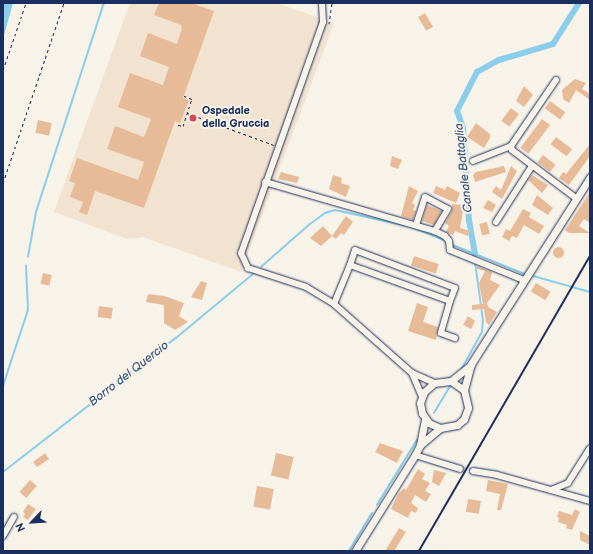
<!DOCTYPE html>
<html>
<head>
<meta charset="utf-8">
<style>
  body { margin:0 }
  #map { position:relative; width:593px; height:554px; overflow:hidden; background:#f7f3e8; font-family:"Balsamiq Sans",sans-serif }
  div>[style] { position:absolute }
  .built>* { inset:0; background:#f2e2d0 }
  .water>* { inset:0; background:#8bceec }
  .stream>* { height:1.5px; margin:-0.75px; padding:0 0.75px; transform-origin:0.75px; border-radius:0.75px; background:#8bceec }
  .canal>* { height:6px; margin:-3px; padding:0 3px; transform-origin:3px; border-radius:3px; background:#8bceec }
  .building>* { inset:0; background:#e8bb98; transform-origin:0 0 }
  .round { border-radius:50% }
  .minor-tunnel>* { height:6px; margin-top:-3px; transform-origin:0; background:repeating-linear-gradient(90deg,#cbcccc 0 6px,transparent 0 9px) }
  .path>* { height:1px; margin-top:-0.5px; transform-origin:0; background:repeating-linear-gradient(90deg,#1b2f5e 0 3px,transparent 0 6px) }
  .roads { filter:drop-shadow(0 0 1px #1b2f5e) drop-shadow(0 0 1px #1b2f5e) }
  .minor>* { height:6px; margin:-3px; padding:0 3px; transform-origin:3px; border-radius:3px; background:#f7f3e8 }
  .major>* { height:7px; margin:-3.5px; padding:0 3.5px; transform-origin:3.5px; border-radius:3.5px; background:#f7f3e8 }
  .rail>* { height:1.5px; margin:-0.75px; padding:0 0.75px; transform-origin:0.75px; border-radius:0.75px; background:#1b2f5e }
  .dots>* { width:11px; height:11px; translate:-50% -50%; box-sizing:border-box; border:2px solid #f7f3e8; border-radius:50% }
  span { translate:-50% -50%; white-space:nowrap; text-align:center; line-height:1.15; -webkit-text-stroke:4px #f7f3e8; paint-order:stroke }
  .poi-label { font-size:11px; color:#1b2f5e; font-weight:700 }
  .left { translate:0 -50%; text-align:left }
  .water-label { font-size:12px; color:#375782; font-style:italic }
  .frame { position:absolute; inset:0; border:4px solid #1b2f5e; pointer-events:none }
  .north { position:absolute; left:12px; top:502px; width:40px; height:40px; -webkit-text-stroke:3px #f7f3e8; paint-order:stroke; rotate:245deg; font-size:11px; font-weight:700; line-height:16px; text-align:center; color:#1b2f5e }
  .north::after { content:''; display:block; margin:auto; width:14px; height:18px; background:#1b2f5e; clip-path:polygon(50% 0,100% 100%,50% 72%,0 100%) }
</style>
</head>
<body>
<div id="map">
  <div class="built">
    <i style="clip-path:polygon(130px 3px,276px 3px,334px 23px,241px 272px,143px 237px,128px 239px,54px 212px)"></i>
  </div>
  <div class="water">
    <i style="clip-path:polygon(3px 3px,13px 3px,3px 39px)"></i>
  </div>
  <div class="stream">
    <i style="left:453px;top:245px;width:78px;rotate:21.9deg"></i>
    <i style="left:28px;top:257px;width:46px;rotate:-79.9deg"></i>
    <i style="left:36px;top:212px;width:220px;rotate:-72deg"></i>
    <i style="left:261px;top:267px;width:65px;rotate:-41.3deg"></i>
    <i style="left:310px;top:224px;width:19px;rotate:-36deg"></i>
    <i style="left:325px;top:213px;width:10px;rotate:-17deg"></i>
    <i style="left:335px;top:210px;width:79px;rotate:12.4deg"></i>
    <i style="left:412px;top:227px;width:35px;rotate:22deg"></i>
    <i style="left:530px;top:275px;width:62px;rotate:15.8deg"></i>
    <i style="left:461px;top:370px;width:43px;rotate:-61.1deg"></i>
    <i style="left:482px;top:332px;width:11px;rotate:-85deg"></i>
    <i style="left:483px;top:321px;width:60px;rotate:-97.7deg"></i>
    <i style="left:3px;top:386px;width:80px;rotate:-71.8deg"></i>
    <i style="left:28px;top:310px;width:44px;rotate:-92.6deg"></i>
    <i style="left:434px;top:413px;width:31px;rotate:-59deg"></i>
    <i style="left:3px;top:472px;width:219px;rotate:-37.8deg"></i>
    <i style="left:176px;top:338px;width:100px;rotate:-39.7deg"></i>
    <i style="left:377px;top:505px;width:76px;rotate:-58.4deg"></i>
    <i style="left:349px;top:551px;width:44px;rotate:-58.8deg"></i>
  </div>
  <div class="canal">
    <i style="left:475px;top:254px;width:34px;rotate:-100deg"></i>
    <i style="left:469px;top:221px;width:93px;rotate:-93.7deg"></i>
    <i style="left:463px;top:128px;width:18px;rotate:-109deg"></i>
    <i style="left:457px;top:111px;width:44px;rotate:-62.9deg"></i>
    <i style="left:477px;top:72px;width:25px;rotate:-29deg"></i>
    <i style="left:499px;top:60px;width:56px;rotate:-16.5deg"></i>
    <i style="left:553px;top:44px;width:49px;rotate:-57.6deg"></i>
  </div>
  <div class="building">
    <i style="clip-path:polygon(159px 3px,191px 3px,214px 11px,183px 98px,189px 100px,180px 123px,175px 121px,144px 208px,95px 191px,87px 215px,79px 212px,83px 202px,70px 197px,75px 183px,69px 181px,77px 158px,138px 180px,144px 162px,107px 149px,115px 126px,144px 137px,151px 119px,118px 107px,130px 73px,163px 85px,169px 67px,140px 56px,148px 33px,177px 44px,182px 28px,181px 25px,154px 15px)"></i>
    <i style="left:425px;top:13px;width:16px;height:8px;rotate:60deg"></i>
    <i style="clip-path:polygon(575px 79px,586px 83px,582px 89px,590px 94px,590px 100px,576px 90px,569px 103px,563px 99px,562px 90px)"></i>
    <i style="clip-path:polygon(524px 86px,533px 95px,524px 107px,516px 101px)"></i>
    <i style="left:550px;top:101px;width:19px;height:9px;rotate:36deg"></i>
    <i style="left:511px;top:108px;width:10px;height:16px;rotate:37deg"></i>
    <i style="left:542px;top:119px;width:10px;height:36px;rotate:37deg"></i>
    <i style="left:38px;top:120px;width:14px;height:13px;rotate:12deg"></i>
    <i style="clip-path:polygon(476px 123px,490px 134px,490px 138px,484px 148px,467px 137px)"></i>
    <i style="left:556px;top:137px;width:20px;height:9px;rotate:37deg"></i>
    <i style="clip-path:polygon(590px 144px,590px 156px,569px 185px,559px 178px,563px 172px,566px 174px)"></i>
    <i style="left:543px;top:155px;width:16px;height:9px;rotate:38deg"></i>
    <i style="clip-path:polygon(392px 156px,402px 160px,398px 169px,390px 166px)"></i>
    <i style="clip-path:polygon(504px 166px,506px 172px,475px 182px,473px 175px,476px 172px)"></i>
    <i style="clip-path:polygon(511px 166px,517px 171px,502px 199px,492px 192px,496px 186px,501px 190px)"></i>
    <i style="clip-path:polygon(281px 172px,299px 177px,297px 183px,278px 179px)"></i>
    <i style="clip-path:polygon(333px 175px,342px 178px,341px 183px,350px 186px,346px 197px,329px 189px)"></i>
    <i style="clip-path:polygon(532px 175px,548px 185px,542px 193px,528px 180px)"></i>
    <i style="clip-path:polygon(409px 186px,418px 191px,412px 203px,415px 205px,413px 210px,416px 211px,413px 220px,401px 216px)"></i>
    <i style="clip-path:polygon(436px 186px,445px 190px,447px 186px,460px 193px,456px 203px,433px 193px)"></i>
    <i style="clip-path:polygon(590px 192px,590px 223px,584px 219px,579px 226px,590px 233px,569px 233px,565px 230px)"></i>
    <i style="clip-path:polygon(537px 195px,553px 208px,548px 215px,532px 205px)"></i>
    <i style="clip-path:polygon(488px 200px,496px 205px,492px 212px,483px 208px)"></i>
    <i style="clip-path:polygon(452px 204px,464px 205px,460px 228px,470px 231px,468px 236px,455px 231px,453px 235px,446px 232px,449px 226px,445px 223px,452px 211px)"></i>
    <i style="clip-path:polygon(427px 205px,442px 211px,434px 225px,422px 221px)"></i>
    <i style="clip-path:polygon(523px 209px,531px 213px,529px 217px,544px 226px,539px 234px,524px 225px,517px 238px,512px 236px,509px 241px,502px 237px,506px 229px,510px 231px)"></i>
    <i style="clip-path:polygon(346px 216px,353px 222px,344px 235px,341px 233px,336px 239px,332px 236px)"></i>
    <i style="left:487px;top:222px;width:12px;height:8px;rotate:76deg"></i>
    <i style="clip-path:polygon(323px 226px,332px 236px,321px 246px,310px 238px)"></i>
    <i class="round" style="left:552.5px;top:246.5px;width:11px;height:11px"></i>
    <i style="left:414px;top:256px;width:26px;height:10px;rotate:18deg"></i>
    <i style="clip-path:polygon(477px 266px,492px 272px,490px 280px,500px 285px,487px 303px,488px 307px,497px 312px,489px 325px,486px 322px,484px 309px,472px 310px,472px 305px,483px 304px,479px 283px,485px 271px,477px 269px)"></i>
    <i style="left:43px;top:273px;width:9px;height:11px;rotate:13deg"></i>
    <i style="clip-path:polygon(201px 281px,207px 283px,202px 300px,191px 297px)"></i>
    <i style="left:536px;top:283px;width:17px;height:10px;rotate:31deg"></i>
    <i style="clip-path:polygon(148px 294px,164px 296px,184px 303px,179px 316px,188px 322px,175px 330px,164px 323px,164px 305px,146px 302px)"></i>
    <i style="clip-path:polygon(417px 303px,428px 307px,423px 322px,438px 327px,436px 340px,408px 331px)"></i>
    <i style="left:99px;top:306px;width:14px;height:11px;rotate:8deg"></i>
    <i style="clip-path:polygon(468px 316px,475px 321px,471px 329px,463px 325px)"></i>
    <i style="clip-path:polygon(380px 443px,403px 451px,397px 463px,375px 452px)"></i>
    <i style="clip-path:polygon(45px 453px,49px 459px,37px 467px,33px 462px)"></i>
    <i style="left:276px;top:453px;width:18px;height:23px;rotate:13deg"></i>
    <i style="clip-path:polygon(418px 469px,425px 474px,422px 479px,430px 483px,425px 491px,431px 494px,426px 502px,415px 495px,411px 503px,418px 508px,416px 513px,411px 511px,408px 518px,391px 509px,398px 494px,404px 488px,406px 490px)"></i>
    <i style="clip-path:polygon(434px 470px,446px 473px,439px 486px,432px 482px)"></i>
    <i style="left:30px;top:480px;width:9px;height:16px;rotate:41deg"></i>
    <i style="clip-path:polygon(488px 480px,508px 484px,501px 510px,497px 510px,500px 494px,486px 491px)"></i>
    <i style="left:257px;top:486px;width:17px;height:21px;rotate:10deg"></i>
    <i style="left:468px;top:499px;width:13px;height:13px;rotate:9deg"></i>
    <i style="clip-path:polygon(28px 504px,36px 509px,28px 520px,23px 517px,25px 514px,23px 512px)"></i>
    <i style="clip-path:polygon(575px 509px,580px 512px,572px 530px,566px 528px,567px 525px,558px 522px,559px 518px,557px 517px,559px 511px,572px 515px)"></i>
    <i style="clip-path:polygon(399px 528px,406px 532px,394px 551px,385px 551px)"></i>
    <i style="clip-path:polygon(580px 531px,590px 536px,590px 545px,580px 540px)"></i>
  </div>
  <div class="minor-tunnel">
    <i style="left:460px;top:469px;width:13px;rotate:9deg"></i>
  </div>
  <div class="path">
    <i style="left:329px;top:24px;width:21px;rotate:-82deg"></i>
    <i style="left:3px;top:70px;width:71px;rotate:-71.1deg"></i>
    <i style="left:187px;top:113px;width:93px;rotate:20.2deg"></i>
    <i style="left:178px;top:125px;width:5px;rotate:11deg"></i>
    <i style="left:183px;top:126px;width:28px;rotate:-72deg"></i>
    <i style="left:192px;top:99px;width:9px;rotate:-159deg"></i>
    <i style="left:3px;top:183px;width:190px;rotate:-71.3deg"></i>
  </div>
  <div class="roads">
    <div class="minor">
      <i style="left:322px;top:3px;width:19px;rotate:87deg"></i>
      <i style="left:323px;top:22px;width:245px;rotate:109.5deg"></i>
      <i style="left:241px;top:253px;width:17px;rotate:65deg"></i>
      <i style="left:248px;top:268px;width:61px;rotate:18.1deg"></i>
      <i style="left:306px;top:287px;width:33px;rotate:31deg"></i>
      <i style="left:334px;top:304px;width:104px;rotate:41.5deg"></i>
      <i style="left:412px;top:373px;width:24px;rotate:24deg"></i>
      <i style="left:511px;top:146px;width:4px;rotate:76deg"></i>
      <i style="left:512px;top:150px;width:80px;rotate:36.9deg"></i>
      <i style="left:473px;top:161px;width:41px;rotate:-21.5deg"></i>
      <i style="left:511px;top:146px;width:80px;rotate:-55.7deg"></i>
      <i style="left:265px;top:182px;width:177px;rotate:16.1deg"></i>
      <i style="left:435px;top:231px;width:11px;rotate:27deg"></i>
      <i style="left:445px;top:236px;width:6px;rotate:51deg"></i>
      <i style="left:449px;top:241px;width:9px;rotate:84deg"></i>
      <i style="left:450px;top:250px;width:80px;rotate:22.1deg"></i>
      <i style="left:496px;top:222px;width:67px;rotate:-57.3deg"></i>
      <i style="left:416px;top:225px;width:29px;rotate:-72deg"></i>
      <i style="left:425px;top:197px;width:26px;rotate:28deg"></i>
      <i style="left:448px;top:209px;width:26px;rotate:121deg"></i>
      <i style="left:450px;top:301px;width:33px;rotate:106deg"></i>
      <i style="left:441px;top:333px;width:15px;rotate:20deg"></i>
      <i style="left:334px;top:304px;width:42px;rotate:-67.7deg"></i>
      <i style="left:350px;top:265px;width:106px;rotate:19.8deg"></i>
      <i style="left:450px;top:301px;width:14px;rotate:-69deg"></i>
      <i style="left:455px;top:288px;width:107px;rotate:-159.2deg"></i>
      <i style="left:355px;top:250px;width:16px;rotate:108deg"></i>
      <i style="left:412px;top:373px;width:25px;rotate:67deg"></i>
      <i style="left:415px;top:455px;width:47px;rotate:17.3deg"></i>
      <i style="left:473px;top:471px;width:24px;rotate:9deg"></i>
      <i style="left:497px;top:475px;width:97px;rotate:15.6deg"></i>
      <i style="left:551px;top:490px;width:18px;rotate:-22deg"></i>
      <i style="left:568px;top:483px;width:41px;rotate:-57.8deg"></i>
      <i style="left:3px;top:536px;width:22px;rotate:-60deg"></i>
    </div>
    <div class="major">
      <i style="left:451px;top:381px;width:16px;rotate:35deg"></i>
      <i style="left:464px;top:390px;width:18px;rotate:77deg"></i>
      <i style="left:468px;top:408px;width:12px;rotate:110deg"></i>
      <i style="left:464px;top:419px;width:9px;rotate:139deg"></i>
      <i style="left:457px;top:425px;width:17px;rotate:170deg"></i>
      <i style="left:440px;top:428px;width:12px;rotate:-156deg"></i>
      <i style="left:429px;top:423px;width:12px;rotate:-125deg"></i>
      <i style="left:422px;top:413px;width:10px;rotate:-101deg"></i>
      <i style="left:420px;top:403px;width:12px;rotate:-70deg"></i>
      <i style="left:424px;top:392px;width:13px;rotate:-42deg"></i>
      <i style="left:434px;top:383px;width:17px;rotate:-7deg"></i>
      <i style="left:451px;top:381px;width:26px;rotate:-39deg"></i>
      <i style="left:464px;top:390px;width:27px;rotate:-75deg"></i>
      <i style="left:471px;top:364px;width:222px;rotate:-57.5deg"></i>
      <i style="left:420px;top:445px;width:26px;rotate:-40deg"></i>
      <i style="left:355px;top:551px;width:113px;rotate:-58deg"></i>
      <i style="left:415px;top:455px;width:11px;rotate:-63deg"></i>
      <i style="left:420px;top:445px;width:26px;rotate:-79deg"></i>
    </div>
  </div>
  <div class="rail">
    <i style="left:419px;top:551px;width:341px;rotate:-59.9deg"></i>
  </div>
  <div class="dots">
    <i style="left:193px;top:118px;background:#d1495b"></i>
  </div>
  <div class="poi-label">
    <span class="left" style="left:202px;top:118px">Ospedale<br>della Gruccia</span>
  </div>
  <div class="water-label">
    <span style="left:464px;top:168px;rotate:-96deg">Canale Battaglia</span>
    <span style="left:129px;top:374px;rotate:-38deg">Borro del Quercio</span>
  </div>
  <div class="frame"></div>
  <div class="north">N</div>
</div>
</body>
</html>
